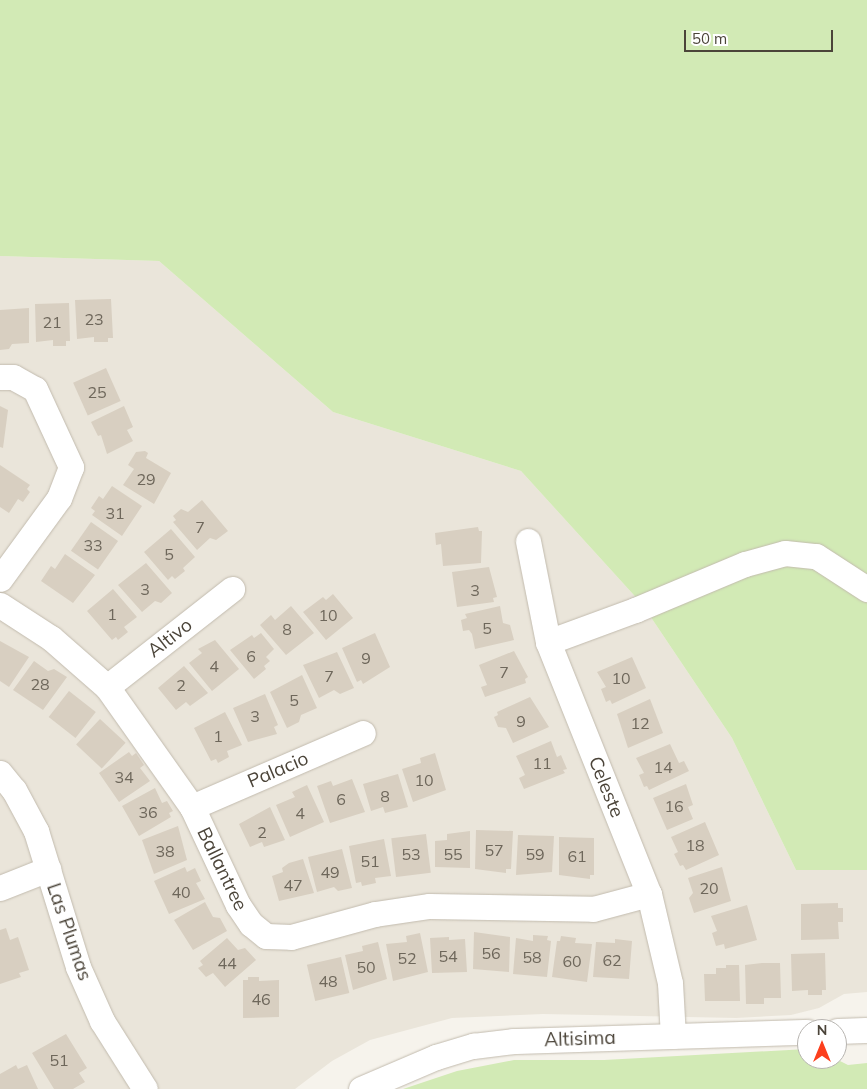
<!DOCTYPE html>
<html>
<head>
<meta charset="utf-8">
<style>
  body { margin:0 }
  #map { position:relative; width:867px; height:1089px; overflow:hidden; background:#f6f3ec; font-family:Mulish,sans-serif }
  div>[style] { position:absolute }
  .residential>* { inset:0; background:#eae5da }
  .green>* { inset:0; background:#d2eab5 }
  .building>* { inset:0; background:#d8cfc1; transform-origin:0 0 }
  .roads { filter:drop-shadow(0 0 1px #c2bbae) drop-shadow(0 0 1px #c2bbae) }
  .minor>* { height:25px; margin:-12.5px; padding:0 12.5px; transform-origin:12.5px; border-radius:12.5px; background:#fff }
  span { translate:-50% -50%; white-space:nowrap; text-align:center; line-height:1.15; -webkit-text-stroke:4.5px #fff; paint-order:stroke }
  .number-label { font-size:16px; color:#6e675b }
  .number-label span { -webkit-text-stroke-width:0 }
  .street-label { font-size:19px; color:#4b4439 }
  .north { position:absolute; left:797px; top:1019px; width:50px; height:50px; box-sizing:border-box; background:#fff; border:1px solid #b7b4b0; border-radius:50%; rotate:0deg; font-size:14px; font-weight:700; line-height:20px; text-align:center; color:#4b4439 }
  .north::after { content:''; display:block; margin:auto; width:18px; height:22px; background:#fc3f1d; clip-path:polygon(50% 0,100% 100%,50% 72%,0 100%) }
  .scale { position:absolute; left:684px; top:30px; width:149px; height:22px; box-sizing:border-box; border:2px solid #4b4439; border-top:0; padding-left:6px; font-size:15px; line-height:18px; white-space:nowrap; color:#4b4439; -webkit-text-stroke:4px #fff; paint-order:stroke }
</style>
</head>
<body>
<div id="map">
  <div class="residential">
    <i style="clip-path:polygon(0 256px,159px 261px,333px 412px,521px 471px,642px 604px,732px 738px,796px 870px,867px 870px,867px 992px,844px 994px,819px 1008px,791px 1015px,736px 1018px,543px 1014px,452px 1018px,370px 1040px,332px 1061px,295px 1089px,0 1089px)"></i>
  </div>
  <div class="green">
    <i style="clip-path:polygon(0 0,867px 0,867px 870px,796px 870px,732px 738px,642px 604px,521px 471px,333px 412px,159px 261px,0 256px)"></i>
    <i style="clip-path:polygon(807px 1049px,807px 1059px,836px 1059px,848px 1065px,867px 1063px,867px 1089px,403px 1089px,457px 1071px,514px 1060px,604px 1060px)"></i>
  </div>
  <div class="building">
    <i style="clip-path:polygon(111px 299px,113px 338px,108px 338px,108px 342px,94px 342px,94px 337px,77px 339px,75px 300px)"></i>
    <i style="clip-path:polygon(69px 303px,70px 341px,66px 341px,66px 346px,53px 346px,53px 340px,36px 342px,35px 304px)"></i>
    <i style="clip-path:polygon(29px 308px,29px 343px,12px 344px,9px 349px,0 350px,0 310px)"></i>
    <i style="left:106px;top:368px;width:36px;height:36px;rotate:66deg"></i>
    <i style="clip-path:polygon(0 406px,8px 410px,3px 448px,0 447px)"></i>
    <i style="clip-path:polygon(124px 406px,133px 427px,127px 430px,133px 441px,107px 454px,101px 435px,98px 436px,91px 422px)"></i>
    <i style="clip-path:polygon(145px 451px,148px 453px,146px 458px,171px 473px,154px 504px,123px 485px,134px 469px,128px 465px,136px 452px)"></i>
    <i style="clip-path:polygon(0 465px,30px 485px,27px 489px,30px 492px,23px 502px,18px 499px,9px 513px,0 507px)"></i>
    <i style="clip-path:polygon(112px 486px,142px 506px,122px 536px,92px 515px,95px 511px,91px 508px,99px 496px,103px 499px)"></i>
    <i style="clip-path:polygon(202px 500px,228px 531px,216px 540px,210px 538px,197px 550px,173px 522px,176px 520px,173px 516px,181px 509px,188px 512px)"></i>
    <i style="left:91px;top:522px;width:33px;height:35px;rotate:35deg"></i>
    <i style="clip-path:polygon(478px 527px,479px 531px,482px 531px,481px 563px,443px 566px,441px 544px,436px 545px,435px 533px)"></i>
    <i style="clip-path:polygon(171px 529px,195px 557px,183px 568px,185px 571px,175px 579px,172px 576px,168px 580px,144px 552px)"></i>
    <i style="clip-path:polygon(65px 554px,95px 575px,73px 603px,41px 581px,51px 566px,55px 569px)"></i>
    <i style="clip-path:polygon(146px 563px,172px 593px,161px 603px,155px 601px,142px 612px,118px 585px)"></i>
    <i style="clip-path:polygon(489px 567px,497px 597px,493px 598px,494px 602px,457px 607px,452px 572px)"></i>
    <i style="clip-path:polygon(113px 589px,137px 617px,124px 627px,128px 632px,118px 640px,116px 637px,112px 640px,87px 611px)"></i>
    <i style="clip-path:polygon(333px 594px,353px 618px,326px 640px,303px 612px,323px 597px,326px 600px)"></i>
    <i style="clip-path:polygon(291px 606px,314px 633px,286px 655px,260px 625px,271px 615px,275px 620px)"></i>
    <i style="clip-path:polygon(500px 606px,503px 623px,510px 625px,514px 640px,475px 649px,472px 634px,469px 630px,463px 631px,461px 620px,467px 618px,465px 614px)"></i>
    <i style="clip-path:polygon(261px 633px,274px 649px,266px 657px,270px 661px,264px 666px,266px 669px,254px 679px,230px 650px,252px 635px,254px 638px)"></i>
    <i style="clip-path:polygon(375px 633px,390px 667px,363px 684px,361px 680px,357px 682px,342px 648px)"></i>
    <i style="clip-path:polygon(215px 640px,239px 669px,212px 691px,189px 663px,202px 653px,198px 649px)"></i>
    <i style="clip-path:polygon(0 641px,29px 657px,9px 687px,0 681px)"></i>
    <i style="clip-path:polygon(514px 651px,528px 677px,525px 679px,526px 683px,485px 697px,481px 687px,487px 685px,479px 665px)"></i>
    <i style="clip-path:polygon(337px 652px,354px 688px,340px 694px,334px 690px,319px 698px,303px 665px)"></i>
    <i style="clip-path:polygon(632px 657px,646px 688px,612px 704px,610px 700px,606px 702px,601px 689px,606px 687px,597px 672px)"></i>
    <i style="clip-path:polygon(34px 661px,48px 671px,54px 669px,67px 677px,43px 710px,13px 690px)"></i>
    <i style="clip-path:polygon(184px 666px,208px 693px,190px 706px,186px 702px,176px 710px,158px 688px)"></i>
    <i style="clip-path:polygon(302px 675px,317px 708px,301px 715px,299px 722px,287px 728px,270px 692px)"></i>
    <i style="left:69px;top:691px;width:34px;height:33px;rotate:38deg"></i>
    <i style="clip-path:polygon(265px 694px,278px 725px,274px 727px,277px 734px,248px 742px,233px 708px)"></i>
    <i style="clip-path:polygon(530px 697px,549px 727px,513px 743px,506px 728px,498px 727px,494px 717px,498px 715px,497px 712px)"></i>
    <i style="clip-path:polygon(650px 699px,663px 733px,628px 748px,617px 714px)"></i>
    <i style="clip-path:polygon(225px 712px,242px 745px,227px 751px,229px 757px,218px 763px,216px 759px,211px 761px,194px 728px)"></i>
    <i style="left:100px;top:719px;width:35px;height:35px;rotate:43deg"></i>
    <i style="clip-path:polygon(551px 741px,557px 757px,561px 755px,567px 769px,563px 770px,565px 773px,524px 789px,519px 778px,525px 775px,516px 756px)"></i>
    <i style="clip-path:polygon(670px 744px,679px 763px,684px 761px,689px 771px,649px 790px,647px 786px,644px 787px,639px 775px,644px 773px,636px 758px)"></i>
    <i style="clip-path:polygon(129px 752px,132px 756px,136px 753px,144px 765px,140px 768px,150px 781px,119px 802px,99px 773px)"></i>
    <i style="clip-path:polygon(435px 753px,446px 790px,413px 802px,402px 769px,421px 763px,420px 758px)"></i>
    <i style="clip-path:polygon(398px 774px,408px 807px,385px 813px,383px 807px,371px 811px,363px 784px)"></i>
    <i style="clip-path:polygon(352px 779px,365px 812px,330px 823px,317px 786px,331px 781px,333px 786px)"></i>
    <i style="clip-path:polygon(686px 784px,693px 805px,688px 807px,693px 819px,667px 830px,653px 798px)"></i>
    <i style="clip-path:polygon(307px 785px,324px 822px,290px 837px,276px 805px,295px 797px,292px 792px)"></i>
    <i style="clip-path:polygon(155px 788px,162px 803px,167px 801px,173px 811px,169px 813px,171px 817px,139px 836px,122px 806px)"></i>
    <i style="clip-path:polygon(270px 807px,285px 840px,264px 847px,262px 842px,250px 847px,239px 824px)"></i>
    <i style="clip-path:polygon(705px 822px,719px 855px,686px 870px,683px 865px,680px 866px,674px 854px,678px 852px,671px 837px)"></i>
    <i style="clip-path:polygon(178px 826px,187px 860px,154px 874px,142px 840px)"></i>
    <i style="clip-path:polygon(476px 830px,513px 831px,511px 869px,506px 869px,506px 873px,475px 869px)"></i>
    <i style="clip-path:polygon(470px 831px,470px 868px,435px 867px,435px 841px,447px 840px,447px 834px)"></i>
    <i style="left:426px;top:834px;width:39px;height:35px;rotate:83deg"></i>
    <i style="clip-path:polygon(518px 835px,554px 836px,552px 872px,516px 875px)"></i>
    <i style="clip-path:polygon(559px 837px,594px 838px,594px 875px,590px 875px,590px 879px,559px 875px)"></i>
    <i style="clip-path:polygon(384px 839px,391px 876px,375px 878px,376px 883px,362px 886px,361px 882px,356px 883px,349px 846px)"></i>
    <i style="clip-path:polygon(342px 849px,352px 888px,338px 891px,334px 887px,317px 892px,308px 857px)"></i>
    <i style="clip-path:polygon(303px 859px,314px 893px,279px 901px,272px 876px,283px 872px,282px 868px,289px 863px)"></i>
    <i style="clip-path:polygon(185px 867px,187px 872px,195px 868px,201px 881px,196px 883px,205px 899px,169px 914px,154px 881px)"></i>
    <i style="clip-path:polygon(722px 867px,731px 901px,694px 913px,689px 898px,693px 893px,688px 878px)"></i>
    <i style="clip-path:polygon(205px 902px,213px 917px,220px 918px,227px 931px,193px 950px,174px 920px)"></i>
    <i style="clip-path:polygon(838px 903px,838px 908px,843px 908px,843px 922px,838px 922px,839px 939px,801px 940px,801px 904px)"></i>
    <i style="clip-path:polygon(747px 905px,757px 940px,725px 949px,724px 944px,716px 946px,712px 933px,717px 931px,711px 916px)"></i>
    <i style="clip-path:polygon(6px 928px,10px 940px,18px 937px,29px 970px,19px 973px,21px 977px,0 984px,0 930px)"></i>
    <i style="clip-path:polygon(474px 932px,510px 937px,509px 972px,473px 969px)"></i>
    <i style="clip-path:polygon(420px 933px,428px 972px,393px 981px,386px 944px,407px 942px,406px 936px)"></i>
    <i style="clip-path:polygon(533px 935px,548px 936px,547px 940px,551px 941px,547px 977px,513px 974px,516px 938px,533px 941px)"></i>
    <i style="clip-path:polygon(561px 936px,576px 938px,575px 943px,592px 944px,587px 982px,552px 977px,557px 941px,560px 941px)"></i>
    <i style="clip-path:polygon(449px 937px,449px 940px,465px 939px,467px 972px,432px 973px,430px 938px)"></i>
    <i style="clip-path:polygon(227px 938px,238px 950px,245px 948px,256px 960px,225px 987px,213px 973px,206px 977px,198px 968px,203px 965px,200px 961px)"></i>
    <i style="clip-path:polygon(615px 939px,632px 941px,629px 979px,593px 977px,596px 942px,615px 943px)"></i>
    <i style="clip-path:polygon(378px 942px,387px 979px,353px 990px,345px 955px,363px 951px,362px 946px)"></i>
    <i style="clip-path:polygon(825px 953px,826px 990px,822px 990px,822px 995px,808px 995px,808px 990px,792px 991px,791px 954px)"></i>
    <i style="left:341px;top:957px;width:37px;height:35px;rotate:77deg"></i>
    <i style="clip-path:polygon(762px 963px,780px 963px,781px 998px,764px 998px,764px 1004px,746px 1004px,745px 965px)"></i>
    <i style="clip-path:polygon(726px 965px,739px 965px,740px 1001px,705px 1001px,704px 974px,716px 974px,716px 968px,726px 968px)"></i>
    <i style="clip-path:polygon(248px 977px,259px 977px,259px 981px,279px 980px,279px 1017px,243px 1018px,243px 980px,248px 980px)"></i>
    <i style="clip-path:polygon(66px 1034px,87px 1068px,79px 1073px,85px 1082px,73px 1089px,54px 1089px,32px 1053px)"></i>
    <i style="clip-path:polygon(16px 1065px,18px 1069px,27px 1065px,38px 1089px,0 1089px,0 1074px)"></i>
  </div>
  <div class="roads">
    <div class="minor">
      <i style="left:0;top:377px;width:13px"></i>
      <i style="left:13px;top:377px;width:25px;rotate:29deg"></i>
      <i style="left:35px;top:389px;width:86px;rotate:65.2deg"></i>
      <i style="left:71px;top:467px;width:33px;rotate:111deg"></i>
      <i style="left:59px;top:498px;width:100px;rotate:126.1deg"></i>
      <i style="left:528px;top:541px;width:103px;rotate:78.8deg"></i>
      <i style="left:548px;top:642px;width:271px;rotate:68.2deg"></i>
      <i style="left:649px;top:894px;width:91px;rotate:76.7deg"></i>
      <i style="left:670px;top:983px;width:53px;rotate:86.8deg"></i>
      <i style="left:0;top:605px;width:61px;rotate:32.9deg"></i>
      <i style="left:51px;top:638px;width:74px;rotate:41.2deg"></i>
      <i style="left:107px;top:687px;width:147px;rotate:54.7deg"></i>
      <i style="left:192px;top:807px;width:108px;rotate:64.9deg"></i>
      <i style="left:238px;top:905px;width:23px;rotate:56deg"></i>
      <i style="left:251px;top:924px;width:19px;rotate:39deg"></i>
      <i style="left:266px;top:936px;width:25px;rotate:2deg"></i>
      <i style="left:291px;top:937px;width:87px;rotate:-15.3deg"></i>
      <i style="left:375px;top:914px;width:55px;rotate:-8.4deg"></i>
      <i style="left:429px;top:906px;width:164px;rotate:1deg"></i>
      <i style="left:593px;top:909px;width:58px;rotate:-15deg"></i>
      <i style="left:548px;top:642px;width:93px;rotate:-20.2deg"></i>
      <i style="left:635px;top:610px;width:119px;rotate:-22.7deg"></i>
      <i style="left:745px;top:564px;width:41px;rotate:-15.4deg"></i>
      <i style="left:785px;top:553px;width:31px;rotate:6deg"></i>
      <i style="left:816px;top:556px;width:61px;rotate:32.9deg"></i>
      <i style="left:107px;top:687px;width:159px;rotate:-38.1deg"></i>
      <i style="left:0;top:773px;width:22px;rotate:51deg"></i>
      <i style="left:14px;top:790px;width:47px;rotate:61.8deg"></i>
      <i style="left:36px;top:831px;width:142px;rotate:72.8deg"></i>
      <i style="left:78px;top:967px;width:59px;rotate:66deg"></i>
      <i style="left:102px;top:1021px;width:80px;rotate:57.7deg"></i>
      <i style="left:192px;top:807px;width:186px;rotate:-23.4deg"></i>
      <i style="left:0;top:888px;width:52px;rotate:-21.6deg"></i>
      <i style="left:837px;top:1031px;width:29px;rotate:-2deg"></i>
      <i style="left:361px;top:1089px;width:82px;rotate:-23.1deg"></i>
      <i style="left:436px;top:1057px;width:39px;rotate:-17deg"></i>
      <i style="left:473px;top:1046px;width:40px;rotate:-7.1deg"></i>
      <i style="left:513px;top:1041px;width:294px;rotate:-1.8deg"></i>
    </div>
  </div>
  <div class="number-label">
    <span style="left:94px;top:319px">23</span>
    <span style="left:52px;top:322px">21</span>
    <span style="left:97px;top:392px">25</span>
    <span style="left:146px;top:479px">29</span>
    <span style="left:115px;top:513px">31</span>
    <span style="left:200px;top:527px">7</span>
    <span style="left:93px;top:545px">33</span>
    <span style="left:169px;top:554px">5</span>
    <span style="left:145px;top:589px">3</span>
    <span style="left:475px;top:590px">3</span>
    <span style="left:112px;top:614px">1</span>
    <span style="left:328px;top:615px">10</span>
    <span style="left:487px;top:628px">5</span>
    <span style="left:287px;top:629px">8</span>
    <span style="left:251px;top:656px">6</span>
    <span style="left:366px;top:658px">9</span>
    <span style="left:214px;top:666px">4</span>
    <span style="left:504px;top:672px">7</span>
    <span style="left:329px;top:676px">7</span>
    <span style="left:621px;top:678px">10</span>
    <span style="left:40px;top:684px">28</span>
    <span style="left:181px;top:685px">2</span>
    <span style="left:294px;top:700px">5</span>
    <span style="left:255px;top:716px">3</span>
    <span style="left:521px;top:721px">9</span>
    <span style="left:640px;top:723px">12</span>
    <span style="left:218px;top:736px">1</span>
    <span style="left:542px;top:763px">11</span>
    <span style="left:663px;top:767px">14</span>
    <span style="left:124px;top:777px">34</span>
    <span style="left:424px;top:780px">10</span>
    <span style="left:385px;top:796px">8</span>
    <span style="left:341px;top:799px">6</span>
    <span style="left:674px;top:806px">16</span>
    <span style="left:148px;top:812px">36</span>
    <span style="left:300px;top:813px">4</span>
    <span style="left:262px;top:832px">2</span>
    <span style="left:695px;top:845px">18</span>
    <span style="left:494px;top:850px">57</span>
    <span style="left:165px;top:851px">38</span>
    <span style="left:411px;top:854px">53</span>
    <span style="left:453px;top:854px">55</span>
    <span style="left:535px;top:854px">59</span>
    <span style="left:577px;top:856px">61</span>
    <span style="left:370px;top:861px">51</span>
    <span style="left:330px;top:872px">49</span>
    <span style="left:293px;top:885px">47</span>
    <span style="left:709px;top:888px">20</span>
    <span style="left:181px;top:892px">40</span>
    <span style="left:491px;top:953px">56</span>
    <span style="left:448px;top:956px">54</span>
    <span style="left:532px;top:957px">58</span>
    <span style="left:407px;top:958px">52</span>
    <span style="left:612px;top:960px">62</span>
    <span style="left:572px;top:961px">60</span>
    <span style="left:227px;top:963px">44</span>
    <span style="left:366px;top:967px">50</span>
    <span style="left:328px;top:981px">48</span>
    <span style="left:261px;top:999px">46</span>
    <span style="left:59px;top:1060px">51</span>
  </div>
  <div class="street-label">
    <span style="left:170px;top:638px;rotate:-38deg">Altivo</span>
    <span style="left:278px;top:770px;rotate:-23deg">Palacio</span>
    <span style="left:606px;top:787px;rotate:68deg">Celeste</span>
    <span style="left:222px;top:869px;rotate:64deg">Ballantree</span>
    <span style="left:69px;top:932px;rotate:71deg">Las Plumas</span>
    <span style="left:580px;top:1039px;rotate:-2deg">Altisima</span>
  </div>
  <div class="north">N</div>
  <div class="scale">50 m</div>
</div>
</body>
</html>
